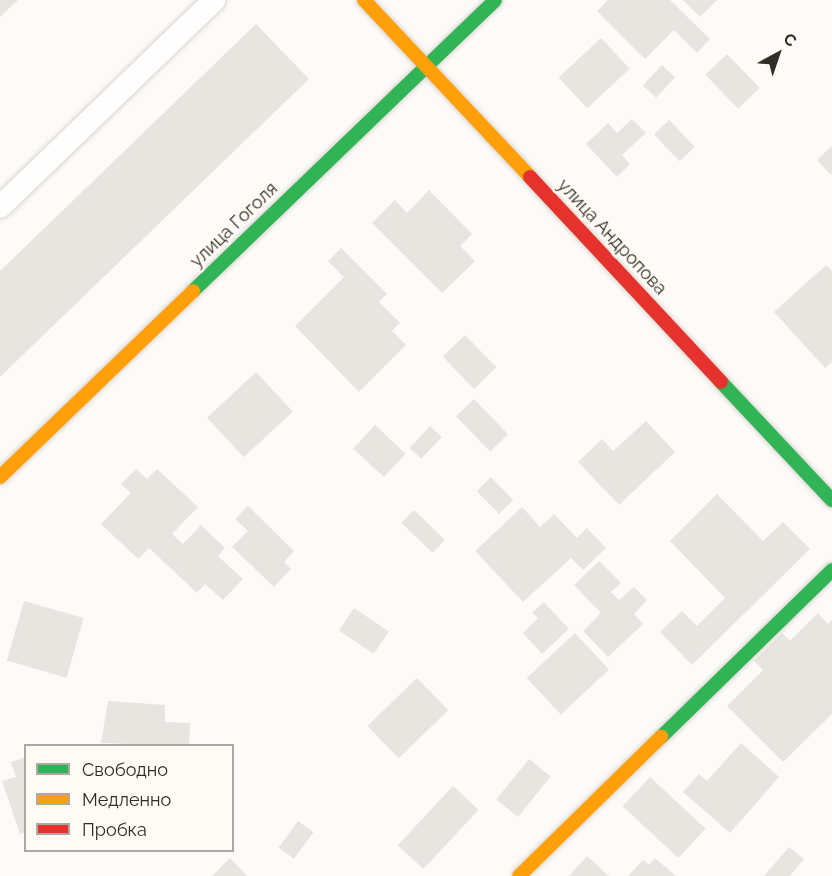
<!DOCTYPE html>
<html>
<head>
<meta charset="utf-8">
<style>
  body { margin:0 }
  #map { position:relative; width:832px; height:876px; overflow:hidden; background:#fdfbf8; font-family:Raleway,sans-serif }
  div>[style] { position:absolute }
  .building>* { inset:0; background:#e8e4df; transform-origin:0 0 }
  .roads { filter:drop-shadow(0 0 2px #d9d6d0) drop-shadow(0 0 2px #d9d6d0) }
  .lane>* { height:22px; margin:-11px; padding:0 11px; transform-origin:11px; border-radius:11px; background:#fffefe }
  .fast>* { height:14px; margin:-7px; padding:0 7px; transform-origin:7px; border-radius:7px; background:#30b455 }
  .slow>* { height:14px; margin:-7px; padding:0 7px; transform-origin:7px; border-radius:7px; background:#ff9f0a }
  .jam>* { height:14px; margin:-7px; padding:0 7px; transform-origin:7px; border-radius:7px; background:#e5322d }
  span { translate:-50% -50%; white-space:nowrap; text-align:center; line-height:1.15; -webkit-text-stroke:5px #fefbf7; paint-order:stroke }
  .street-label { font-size:18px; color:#312c24 }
  .legend { position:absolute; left:24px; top:744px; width:210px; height:108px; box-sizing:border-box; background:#fefbf7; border:2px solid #aca8a3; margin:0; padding:8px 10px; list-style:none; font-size:18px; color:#312c24 }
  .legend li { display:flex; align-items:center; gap:12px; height:30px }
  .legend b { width:30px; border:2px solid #aca8a3 }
  .north { position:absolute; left:748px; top:24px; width:60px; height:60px; -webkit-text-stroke:4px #fefbf7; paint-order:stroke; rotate:40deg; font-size:16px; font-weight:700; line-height:24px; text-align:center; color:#312c24 }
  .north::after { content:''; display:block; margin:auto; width:21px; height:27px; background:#312c24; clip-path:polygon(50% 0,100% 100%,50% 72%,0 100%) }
</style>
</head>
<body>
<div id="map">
  <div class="building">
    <i style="clip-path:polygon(0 0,18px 0,0 17px)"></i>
    <i style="clip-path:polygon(608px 0,670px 0,710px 39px,697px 53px,674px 30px,645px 59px,597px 11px)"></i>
    <i style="clip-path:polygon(683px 0,717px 0,700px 17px)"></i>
    <i style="clip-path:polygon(256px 24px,309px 79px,0 377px,0 271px)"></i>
    <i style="left:601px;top:38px;width:42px;height:58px;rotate:47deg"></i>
    <i style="left:727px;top:54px;width:47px;height:30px;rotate:46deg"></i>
    <i style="left:662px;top:65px;width:18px;height:28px;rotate:43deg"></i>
    <i style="clip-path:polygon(632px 119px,646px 133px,622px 155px,630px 164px,617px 177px,586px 144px,608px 123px,617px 133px)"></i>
    <i style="left:669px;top:120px;width:37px;height:21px;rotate:46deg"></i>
    <i style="clip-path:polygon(832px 146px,832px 173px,831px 175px,817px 160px)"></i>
    <i style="clip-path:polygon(429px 190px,472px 234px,460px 246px,475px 261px,442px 293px,372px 223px,395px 200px,407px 213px)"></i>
    <i style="clip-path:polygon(341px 248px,387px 294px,379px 302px,400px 323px,392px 331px,406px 345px,359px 392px,295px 326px,344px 277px,328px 261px)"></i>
    <i style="clip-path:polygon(826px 265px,832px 271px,832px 362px,825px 368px,774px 312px)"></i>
    <i style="left:465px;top:335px;width:45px;height:31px;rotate:46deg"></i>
    <i style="left:256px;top:372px;width:54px;height:67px;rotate:47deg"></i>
    <i style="left:474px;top:399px;width:49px;height:25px;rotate:46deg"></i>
    <i style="clip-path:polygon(646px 421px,675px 452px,619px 505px,578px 462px,602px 439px,613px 451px)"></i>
    <i style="left:375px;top:425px;width:42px;height:32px;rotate:43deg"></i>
    <i style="left:430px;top:426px;width:16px;height:30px;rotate:43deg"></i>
    <i style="clip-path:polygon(136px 469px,147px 479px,157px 469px,198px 507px,172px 534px,183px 544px,201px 525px,225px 548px,218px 556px,243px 579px,223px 600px,205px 584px,197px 593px,149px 548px,138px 559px,101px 524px,131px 493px,121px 484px)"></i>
    <i style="left:491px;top:477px;width:32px;height:20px;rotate:46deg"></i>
    <i style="clip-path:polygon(717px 494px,763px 541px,783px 522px,810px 549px,692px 665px,660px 632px,682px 611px,697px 626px,725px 598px,670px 541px)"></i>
    <i style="clip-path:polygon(248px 506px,294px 551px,284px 562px,291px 569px,274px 587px,232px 547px,248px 531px,235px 519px)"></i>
    <i style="clip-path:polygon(522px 507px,540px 527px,554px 514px,577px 538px,587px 528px,606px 548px,583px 570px,571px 558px,523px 602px,475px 551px)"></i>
    <i style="left:414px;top:510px;width:43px;height:18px;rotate:44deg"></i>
    <i style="clip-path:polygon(599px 561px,621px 583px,611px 592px,619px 600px,634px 587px,647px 600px,634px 614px,643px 624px,608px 657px,583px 631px,601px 613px,574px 585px)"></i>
    <i style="left:24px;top:601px;width:62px;height:62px;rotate:16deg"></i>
    <i style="clip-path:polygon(544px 602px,569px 629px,542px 654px,523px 633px,538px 618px,532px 613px)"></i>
    <i style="left:354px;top:608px;width:42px;height:27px;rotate:34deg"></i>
    <i style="clip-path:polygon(818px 613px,828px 624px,832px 620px,832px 714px,783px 762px,727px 706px,763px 670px,754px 661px,782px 633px,790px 641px)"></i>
    <i style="left:575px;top:633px;width:50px;height:66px;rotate:47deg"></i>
    <i style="left:417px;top:678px;width:45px;height:69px;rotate:46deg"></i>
    <i style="clip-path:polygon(108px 701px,165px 705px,165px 722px,190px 723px,189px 746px,101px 743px)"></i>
    <i style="clip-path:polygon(741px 743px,779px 777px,730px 833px,683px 792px,699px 774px,707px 781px)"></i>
    <i style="clip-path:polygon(26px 757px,26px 832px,20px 834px,2px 781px,16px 777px,11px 762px)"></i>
    <i style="left:529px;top:759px;width:28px;height:52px;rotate:39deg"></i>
    <i style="left:650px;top:777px;width:76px;height:40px;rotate:43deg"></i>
    <i style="left:453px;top:786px;width:35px;height:81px;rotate:43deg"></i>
    <i style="left:298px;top:821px;width:19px;height:33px;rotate:36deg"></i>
    <i style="clip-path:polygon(789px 847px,804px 859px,790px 876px,764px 876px)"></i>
    <i style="clip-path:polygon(587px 856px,609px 876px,569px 876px)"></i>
    <i style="clip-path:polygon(230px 858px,247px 876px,212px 876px)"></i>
    <i style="clip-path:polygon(655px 858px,676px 876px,628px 876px,643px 860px,649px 865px)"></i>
  </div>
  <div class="roads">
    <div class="lane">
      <i style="left:0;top:207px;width:298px;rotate:-44deg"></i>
    </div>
    <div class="fast">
      <i style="left:193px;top:291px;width:419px;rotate:-43.9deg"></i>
      <i style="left:721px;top:382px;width:162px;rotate:46.8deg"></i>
      <i style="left:661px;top:737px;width:239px;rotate:-44.3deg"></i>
    </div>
    <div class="slow">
      <i style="left:364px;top:0;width:243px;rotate:46.8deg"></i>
      <i style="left:0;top:477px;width:268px;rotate:-43.9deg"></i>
      <i style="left:519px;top:876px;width:199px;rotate:-44.4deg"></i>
    </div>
    <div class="jam">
      <i style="left:530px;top:177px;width:280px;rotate:47deg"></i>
    </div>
  </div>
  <div class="street-label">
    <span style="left:234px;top:225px;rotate:-44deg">улица Гоголя</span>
    <span style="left:612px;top:237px;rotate:47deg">улица Андропова</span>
  </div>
  <ul class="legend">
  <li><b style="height:8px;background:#30b455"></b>Свободно</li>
  <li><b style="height:8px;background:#ff9f0a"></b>Медленно</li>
  <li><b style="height:8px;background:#e5322d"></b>Пробка</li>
  </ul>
  <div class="north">С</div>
</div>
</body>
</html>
